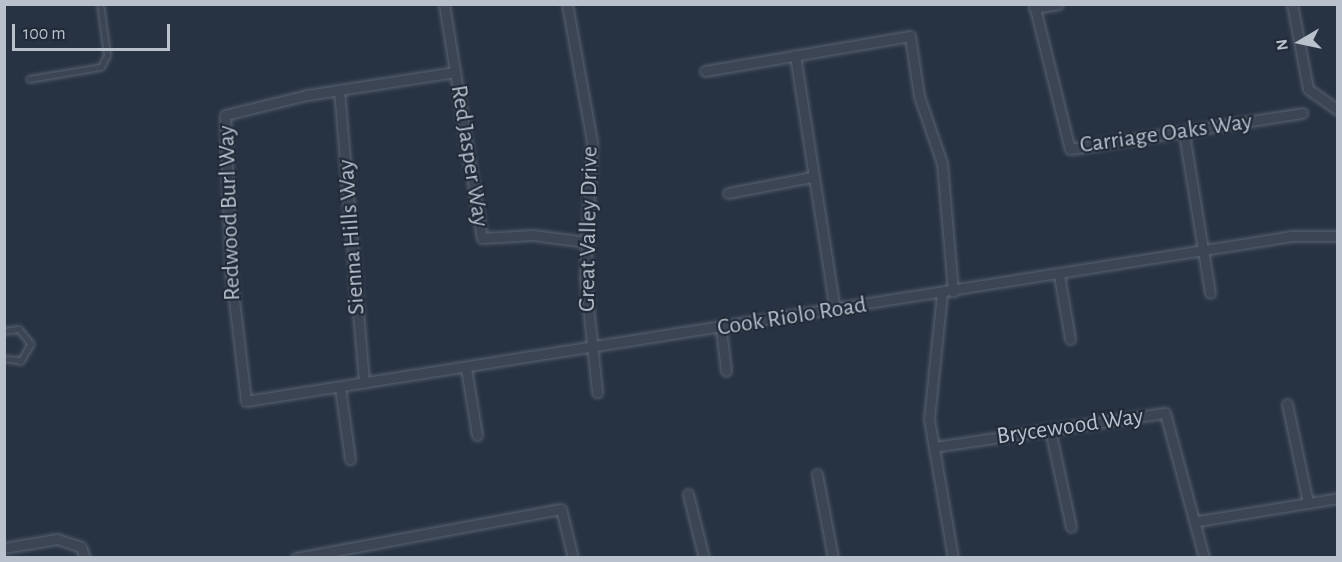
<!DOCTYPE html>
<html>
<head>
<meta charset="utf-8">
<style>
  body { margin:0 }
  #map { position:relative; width:1342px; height:562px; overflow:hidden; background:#273343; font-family:"Alegreya Sans",sans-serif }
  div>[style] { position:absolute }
  .roads { filter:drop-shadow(0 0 2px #596370) drop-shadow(0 0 2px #596370) }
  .lane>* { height:4.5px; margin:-2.25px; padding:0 2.25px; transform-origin:2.25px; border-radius:2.25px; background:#3b4553 }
  .street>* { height:9px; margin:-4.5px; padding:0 4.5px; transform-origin:4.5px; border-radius:4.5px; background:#3b4553 }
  span { translate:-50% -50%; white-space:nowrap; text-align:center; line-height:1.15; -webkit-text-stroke:4.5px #202a38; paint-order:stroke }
  .street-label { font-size:24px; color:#b8c1cc }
  .frame { position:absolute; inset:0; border:6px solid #b8c1cc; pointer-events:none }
  .north { position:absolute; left:1270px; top:12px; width:60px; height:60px; -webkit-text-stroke:4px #202a38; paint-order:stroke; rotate:261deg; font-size:16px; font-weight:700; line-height:24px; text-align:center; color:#b8c1cc }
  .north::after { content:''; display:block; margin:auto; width:21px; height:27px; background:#b8c1cc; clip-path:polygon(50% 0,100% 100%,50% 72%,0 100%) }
  .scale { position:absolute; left:12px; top:24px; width:158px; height:27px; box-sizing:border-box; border:3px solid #b8c1cc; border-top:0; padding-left:8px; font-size:18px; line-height:21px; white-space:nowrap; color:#b8c1cc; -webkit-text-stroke:4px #202a38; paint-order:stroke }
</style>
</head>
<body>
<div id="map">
  <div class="roads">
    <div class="lane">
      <i style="left:29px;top:79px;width:73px;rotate:-9.5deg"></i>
      <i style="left:101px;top:67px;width:13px;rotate:-63deg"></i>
      <i style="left:107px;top:55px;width:51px;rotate:-97.8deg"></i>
      <i style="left:4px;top:331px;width:15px;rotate:-8deg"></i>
      <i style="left:19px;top:329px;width:19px;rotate:51deg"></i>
      <i style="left:31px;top:344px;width:20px;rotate:120deg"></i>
      <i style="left:21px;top:361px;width:17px;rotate:-173deg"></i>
    </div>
    <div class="street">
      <i style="left:444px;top:4px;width:237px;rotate:80.8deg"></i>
      <i style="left:482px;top:238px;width:51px;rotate:-3.4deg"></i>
      <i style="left:533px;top:235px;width:54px;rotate:7.4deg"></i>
      <i style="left:567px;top:4px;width:139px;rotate:79.7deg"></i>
      <i style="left:592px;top:141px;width:136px;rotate:92.9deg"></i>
      <i style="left:585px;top:277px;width:116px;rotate:84deg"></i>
      <i style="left:1034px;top:4px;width:149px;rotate:76.1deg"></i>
      <i style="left:1070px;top:149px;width:235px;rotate:-8.8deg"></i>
      <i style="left:1292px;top:4px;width:86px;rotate:79.3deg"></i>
      <i style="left:1308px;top:89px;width:37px;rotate:35deg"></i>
      <i style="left:1034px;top:8px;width:24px;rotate:-9deg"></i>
      <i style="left:795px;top:55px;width:258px;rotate:81.1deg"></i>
      <i style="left:705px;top:71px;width:208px;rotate:-9.7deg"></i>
      <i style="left:910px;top:36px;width:61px;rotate:81.5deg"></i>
      <i style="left:919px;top:96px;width:71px;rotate:71.1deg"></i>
      <i style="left:942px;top:163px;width:129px;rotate:85.1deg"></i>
      <i style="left:455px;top:72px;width:150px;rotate:171.2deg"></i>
      <i style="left:307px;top:95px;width:84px;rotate:166.3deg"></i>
      <i style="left:225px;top:115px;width:160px;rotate:87.9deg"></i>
      <i style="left:231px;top:275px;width:127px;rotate:83.2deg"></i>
      <i style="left:246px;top:401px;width:1059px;rotate:-8.96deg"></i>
      <i style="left:1292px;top:236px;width:46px"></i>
      <i style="left:339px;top:90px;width:294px;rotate:85.1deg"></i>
      <i style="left:1184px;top:134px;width:161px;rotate:80.7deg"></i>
      <i style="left:728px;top:193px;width:86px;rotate:-10.8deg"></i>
      <i style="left:1059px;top:275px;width:65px;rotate:80.2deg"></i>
      <i style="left:942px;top:293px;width:127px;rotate:95.9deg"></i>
      <i style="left:929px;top:419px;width:141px;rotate:80.2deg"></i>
      <i style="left:721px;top:329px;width:42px;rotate:83.2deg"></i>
      <i style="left:466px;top:368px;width:68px;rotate:80.7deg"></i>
      <i style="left:340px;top:388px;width:72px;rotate:82deg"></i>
      <i style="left:1287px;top:404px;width:101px;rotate:78deg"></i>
      <i style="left:1050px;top:430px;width:99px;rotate:77.8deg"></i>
      <i style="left:934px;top:447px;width:233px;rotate:-8.4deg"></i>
      <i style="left:1165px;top:413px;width:150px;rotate:74.9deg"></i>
      <i style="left:817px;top:474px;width:86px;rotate:79.2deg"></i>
      <i style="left:688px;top:494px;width:66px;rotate:76deg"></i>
      <i style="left:1198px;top:521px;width:142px;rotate:-9.3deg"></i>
      <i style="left:4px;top:548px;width:54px;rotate:-9.6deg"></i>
      <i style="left:57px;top:539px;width:25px;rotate:18deg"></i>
      <i style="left:81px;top:547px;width:12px;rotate:70deg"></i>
      <i style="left:296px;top:558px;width:269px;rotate:-10.5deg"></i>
      <i style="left:561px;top:509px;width:50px;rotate:76.2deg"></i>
    </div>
  </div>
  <div class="street-label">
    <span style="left:1166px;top:134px;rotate:-8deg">Carriage Oaks Way</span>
    <span style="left:469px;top:156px;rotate:81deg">Red Jasper Way</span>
    <span style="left:230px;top:213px;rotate:-92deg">Redwood Burl Way</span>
    <span style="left:589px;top:229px;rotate:-89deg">Great Valley Drive</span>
    <span style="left:352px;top:237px;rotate:-94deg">Sienna Hills Way</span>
    <span style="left:792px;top:317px;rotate:-9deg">Cook Riolo Road</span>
    <span style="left:1070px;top:427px;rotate:-8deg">Brycewood Way</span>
  </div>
  <div class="frame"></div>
  <div class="north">N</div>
  <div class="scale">100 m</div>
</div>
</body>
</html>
